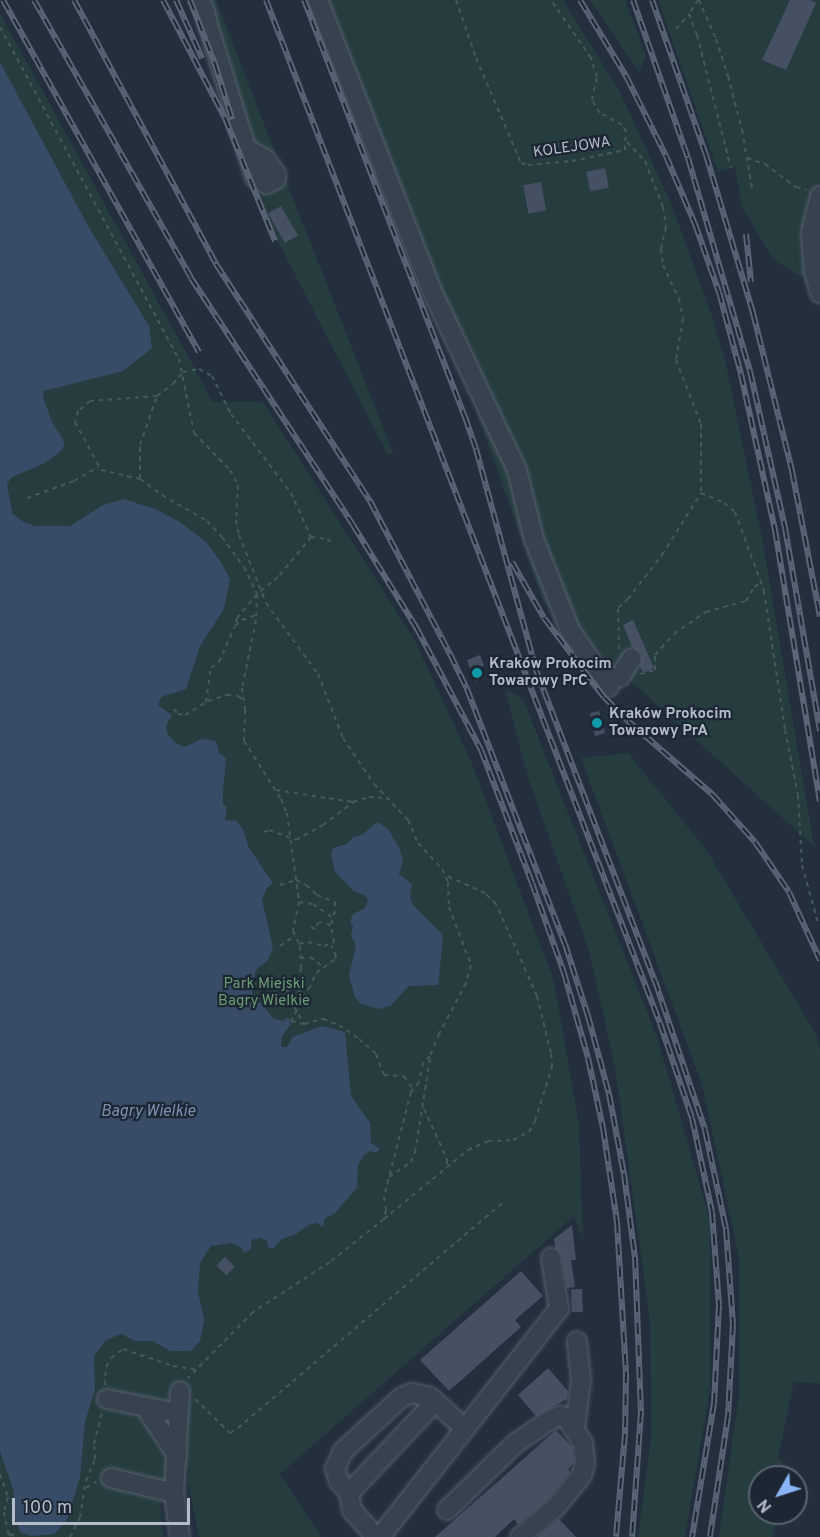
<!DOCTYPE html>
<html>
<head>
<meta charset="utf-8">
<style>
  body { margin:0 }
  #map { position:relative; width:820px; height:1537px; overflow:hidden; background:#242f3e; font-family:Overpass,sans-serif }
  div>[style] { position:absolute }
  .green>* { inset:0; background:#263c3f }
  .water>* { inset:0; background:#394c67 }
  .building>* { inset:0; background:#455162; transform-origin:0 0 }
  .path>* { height:2px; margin-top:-1px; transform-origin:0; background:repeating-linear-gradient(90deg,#44595c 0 4.5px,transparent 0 9px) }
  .roads { filter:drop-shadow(0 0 2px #565f6c) drop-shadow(0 0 2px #565f6c) }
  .minor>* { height:18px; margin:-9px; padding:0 9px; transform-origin:9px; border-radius:9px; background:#38414e }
  .rail>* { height:6px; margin-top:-3px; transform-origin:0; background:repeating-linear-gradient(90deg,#1d2633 0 11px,#5a6575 0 22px); box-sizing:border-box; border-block:2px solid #5a6575 }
  .dots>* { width:16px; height:16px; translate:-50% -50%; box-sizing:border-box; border:3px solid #1d2633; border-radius:50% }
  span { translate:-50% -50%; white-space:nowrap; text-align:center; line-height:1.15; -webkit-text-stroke:4.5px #1d2633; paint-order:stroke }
  .street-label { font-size:15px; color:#b4bcc9 }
  .poi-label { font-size:15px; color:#b4bcc9; font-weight:700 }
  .left { translate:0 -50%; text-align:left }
  .park-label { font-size:15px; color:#6b9a76 }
  .water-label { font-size:16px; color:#7c92b1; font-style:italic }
  .north { position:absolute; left:748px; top:1465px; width:60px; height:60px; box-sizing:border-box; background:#1d2633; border:2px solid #59626f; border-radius:50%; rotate:231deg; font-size:16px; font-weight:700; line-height:24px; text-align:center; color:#b4bcc9 }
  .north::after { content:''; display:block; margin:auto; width:21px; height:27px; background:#8ab4f8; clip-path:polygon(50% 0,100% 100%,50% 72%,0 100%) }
  .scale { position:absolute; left:12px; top:1498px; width:178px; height:27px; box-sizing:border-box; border:3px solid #b4bcc9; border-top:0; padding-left:8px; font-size:18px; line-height:21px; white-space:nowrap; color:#b4bcc9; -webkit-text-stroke:4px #1d2633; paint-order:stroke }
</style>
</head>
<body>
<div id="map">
  <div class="green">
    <i style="clip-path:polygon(203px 0,216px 0,276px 155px,250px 144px)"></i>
    <i style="clip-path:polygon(323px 0,563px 0,620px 92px,670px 201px,712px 316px,726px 364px,763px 543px,814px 846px,544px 603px,426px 268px)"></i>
    <i style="clip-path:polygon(590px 0,625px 0,646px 56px,639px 72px)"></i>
    <i style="clip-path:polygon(658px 0,820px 0,820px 217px,808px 276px,800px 276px,774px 260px,742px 207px,735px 167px,718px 172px)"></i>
    <i style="clip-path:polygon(0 13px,213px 402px,263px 402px,414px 639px,471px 761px,554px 981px,579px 1125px,583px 1240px,574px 1216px,280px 1474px,321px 1537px,199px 1537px,188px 1482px,190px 1466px,159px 1493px,164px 1537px,0 1537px)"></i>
    <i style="clip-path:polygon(285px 179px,319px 264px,393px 453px,388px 455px,269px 224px,257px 188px,281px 185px)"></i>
    <i style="clip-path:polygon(505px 689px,523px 699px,657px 1037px,710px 1220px,710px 1390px,685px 1537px,638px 1537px,651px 1438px,650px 1321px,615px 1067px,589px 951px,527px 774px)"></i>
    <i style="clip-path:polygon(628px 753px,707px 851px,817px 1036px,820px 1052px,820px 1384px,794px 1381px,778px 1459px,796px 1470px,794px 1477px,760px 1477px,760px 1513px,780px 1513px,772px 1537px,719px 1537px,739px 1394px,739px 1257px,702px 1084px,581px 758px)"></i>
  </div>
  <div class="water">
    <i style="clip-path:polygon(0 62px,88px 226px,149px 326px,152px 348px,123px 371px,44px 391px,43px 397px,52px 422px,65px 443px,61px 451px,43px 464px,12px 477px,7px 484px,12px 513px,22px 521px,35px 526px,70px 526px,103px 505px,124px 499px,155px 509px,180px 522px,207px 543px,222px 564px,230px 580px,224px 609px,200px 646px,186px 689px,161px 697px,158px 705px,172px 715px,166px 726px,168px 735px,176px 743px,185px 747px,202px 739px,216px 741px,219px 753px,226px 758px,223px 792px,223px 805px,227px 807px,225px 820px,237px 821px,243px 830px,249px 848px,273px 883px,267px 888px,262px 900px,273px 948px,268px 960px,256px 970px,252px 993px,274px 1019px,283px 1021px,288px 1017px,291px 1024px,282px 1036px,281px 1047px,287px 1047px,293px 1037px,322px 1026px,345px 1032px,351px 1096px,370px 1123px,371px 1143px,380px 1149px,375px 1153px,370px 1151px,364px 1155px,358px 1165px,357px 1188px,334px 1214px,325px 1218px,323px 1227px,317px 1223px,308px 1225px,296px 1234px,282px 1239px,273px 1249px,268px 1247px,267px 1241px,260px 1238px,251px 1240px,251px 1249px,244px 1253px,242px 1248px,232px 1243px,211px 1246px,200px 1263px,198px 1291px,204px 1320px,200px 1341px,191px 1351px,170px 1351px,153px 1341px,135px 1341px,121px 1334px,106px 1340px,94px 1356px,95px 1389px,85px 1422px,80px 1477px,67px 1520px,54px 1534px,31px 1536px,20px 1532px,15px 1517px,14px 1492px,0 1451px)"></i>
    <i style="clip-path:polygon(377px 822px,388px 829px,399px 848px,403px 860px,399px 874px,412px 884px,410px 898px,413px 905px,442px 934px,443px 940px,438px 985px,409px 986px,390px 1006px,379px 1009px,361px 1004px,355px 997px,349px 975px,356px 946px,351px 936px,353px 926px,350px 922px,353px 914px,365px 908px,368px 901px,366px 896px,354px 891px,335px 872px,331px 853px,333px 848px,347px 844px,352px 838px,362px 835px)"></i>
  </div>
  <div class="building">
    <i style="clip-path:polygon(790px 0,810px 0,816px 3px,786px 70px,762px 60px)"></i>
    <i style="left:605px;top:168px;width:20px;height:19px;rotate:79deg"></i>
    <i style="left:541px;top:182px;width:29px;height:18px;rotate:80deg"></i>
    <i style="left:281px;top:206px;width:34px;height:15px;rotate:60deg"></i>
    <i style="clip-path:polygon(633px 620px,654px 668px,643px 673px,640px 666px,642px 653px,632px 647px,623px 625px)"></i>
    <i style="clip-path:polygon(480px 655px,484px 666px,480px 668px,484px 678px,475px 682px,467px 660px)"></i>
    <i style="clip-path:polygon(599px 711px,605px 733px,595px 736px,590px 713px)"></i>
    <i style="clip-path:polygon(572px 1225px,576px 1260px,571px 1260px,575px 1287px,567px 1288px,562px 1256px,555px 1248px,554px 1239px)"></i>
    <i style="left:225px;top:1257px;width:14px;height:12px;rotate:45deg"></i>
    <i style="clip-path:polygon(521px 1271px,543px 1296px,515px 1320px,521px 1327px,449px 1391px,420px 1360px)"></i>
    <i style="left:582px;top:1289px;width:23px;height:11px;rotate:88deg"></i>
    <i style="clip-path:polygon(548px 1368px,568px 1391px,567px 1399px,536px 1416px,518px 1395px)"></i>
    <i style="clip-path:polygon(556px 1430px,572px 1447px,574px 1462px,568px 1470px,570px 1472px,548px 1499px,518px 1524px,514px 1519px,495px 1537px,435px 1537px)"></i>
    <i style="clip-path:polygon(559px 1519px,576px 1537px,538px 1537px)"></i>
  </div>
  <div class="path">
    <i style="left:456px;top:0;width:61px;rotate:71deg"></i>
    <i style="left:476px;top:58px;width:114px;rotate:66.8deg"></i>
    <i style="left:521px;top:163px;width:7px;rotate:16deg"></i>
    <i style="left:528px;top:165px;width:44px;rotate:-5.2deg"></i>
    <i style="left:572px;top:161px;width:54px;rotate:-11.7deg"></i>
    <i style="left:625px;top:150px;width:19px;rotate:-87deg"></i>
    <i style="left:626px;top:131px;width:7px;rotate:-124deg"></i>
    <i style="left:622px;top:125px;width:25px;rotate:-151deg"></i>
    <i style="left:600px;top:113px;width:15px;rotate:-122deg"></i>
    <i style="left:592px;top:100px;width:24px;rotate:-78deg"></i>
    <i style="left:597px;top:77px;width:20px;rotate:-108deg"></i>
    <i style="left:591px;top:58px;width:70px;rotate:-124.6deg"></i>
    <i style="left:698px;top:0;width:17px;rotate:123deg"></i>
    <i style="left:689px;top:14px;width:22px;rotate:69deg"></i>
    <i style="left:697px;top:35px;width:137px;rotate:75.7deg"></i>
    <i style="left:699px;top:0;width:43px;rotate:66.4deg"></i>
    <i style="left:716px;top:39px;width:39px;rotate:72deg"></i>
    <i style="left:728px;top:76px;width:56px;rotate:75.5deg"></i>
    <i style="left:742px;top:130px;width:59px;rotate:80.2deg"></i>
    <i style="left:0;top:27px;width:377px;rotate:61.7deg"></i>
    <i style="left:179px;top:359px;width:76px;rotate:78.5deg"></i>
    <i style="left:194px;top:433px;width:52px;rotate:45.8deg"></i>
    <i style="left:230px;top:470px;width:17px;rotate:62deg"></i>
    <i style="left:238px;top:485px;width:35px;rotate:93deg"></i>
    <i style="left:236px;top:520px;width:15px;rotate:79deg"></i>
    <i style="left:239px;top:535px;width:73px;rotate:68.3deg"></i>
    <i style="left:266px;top:603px;width:88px;rotate:53.8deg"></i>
    <i style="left:318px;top:674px;width:69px;rotate:68.7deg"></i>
    <i style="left:343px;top:738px;width:55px;rotate:56deg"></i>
    <i style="left:374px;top:784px;width:50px;rotate:46.6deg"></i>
    <i style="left:408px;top:820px;width:25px;rotate:67deg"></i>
    <i style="left:418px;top:843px;width:35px;rotate:47deg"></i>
    <i style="left:442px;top:869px;width:14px;rotate:65deg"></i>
    <i style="left:448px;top:882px;width:25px;rotate:88deg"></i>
    <i style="left:449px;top:907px;width:62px;rotate:69.2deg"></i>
    <i style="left:471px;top:965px;width:19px;rotate:106deg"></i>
    <i style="left:466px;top:983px;width:58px;rotate:117.9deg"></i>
    <i style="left:439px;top:1034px;width:24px;rotate:112deg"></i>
    <i style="left:430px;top:1056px;width:10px;rotate:135deg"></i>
    <i style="left:423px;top:1063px;width:19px;rotate:102deg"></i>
    <i style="left:419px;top:1082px;width:13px;rotate:129deg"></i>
    <i style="left:411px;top:1092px;width:108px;rotate:104.4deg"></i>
    <i style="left:384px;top:1197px;width:13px;rotate:81deg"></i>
    <i style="left:386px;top:1210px;width:9px;rotate:103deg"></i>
    <i style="left:384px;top:1219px;width:69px;rotate:141.5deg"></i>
    <i style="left:330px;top:1262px;width:92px;rotate:147deg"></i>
    <i style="left:253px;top:1312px;width:93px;rotate:134.6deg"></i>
    <i style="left:676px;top:29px;width:20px;rotate:-49deg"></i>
    <i style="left:627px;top:142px;width:26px;rotate:47deg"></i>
    <i style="left:645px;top:161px;width:49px;rotate:68.6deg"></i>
    <i style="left:663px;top:207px;width:20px;rotate:81deg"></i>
    <i style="left:666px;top:227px;width:23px;rotate:103deg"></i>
    <i style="left:661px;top:249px;width:16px;rotate:83deg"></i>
    <i style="left:663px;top:265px;width:38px;rotate:65deg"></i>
    <i style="left:679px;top:299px;width:20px;rotate:79deg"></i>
    <i style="left:683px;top:319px;width:42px;rotate:99.7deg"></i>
    <i style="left:676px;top:360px;width:69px;rotate:68.7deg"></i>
    <i style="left:701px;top:424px;width:69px;rotate:90deg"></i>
    <i style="left:701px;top:493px;width:25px;rotate:23deg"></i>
    <i style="left:724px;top:503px;width:14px;rotate:39deg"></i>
    <i style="left:735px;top:512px;width:84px;rotate:69.8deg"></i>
    <i style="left:764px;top:591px;width:141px;rotate:81.4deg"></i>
    <i style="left:785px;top:730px;width:66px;rotate:78.7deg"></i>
    <i style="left:798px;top:795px;width:70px;rotate:86.7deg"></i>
    <i style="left:802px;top:865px;width:60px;rotate:74.6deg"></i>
    <i style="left:747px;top:158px;width:19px;rotate:18deg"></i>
    <i style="left:765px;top:164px;width:39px;rotate:37deg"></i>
    <i style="left:796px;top:187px;width:11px;rotate:15deg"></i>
    <i style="left:157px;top:396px;width:67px;rotate:175.7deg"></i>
    <i style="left:90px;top:401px;width:16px;rotate:140deg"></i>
    <i style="left:78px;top:411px;width:11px;rotate:105deg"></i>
    <i style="left:75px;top:422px;width:55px;rotate:61.6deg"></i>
    <i style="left:101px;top:470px;width:40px;rotate:13deg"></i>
    <i style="left:140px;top:479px;width:27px;rotate:36deg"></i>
    <i style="left:162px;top:495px;width:52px;rotate:30deg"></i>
    <i style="left:207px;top:521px;width:22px;rotate:47deg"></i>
    <i style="left:222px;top:537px;width:37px;rotate:54deg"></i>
    <i style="left:244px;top:567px;width:30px;rotate:64deg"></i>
    <i style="left:257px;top:594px;width:31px;rotate:130deg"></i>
    <i style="left:237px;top:618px;width:8px;rotate:104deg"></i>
    <i style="left:140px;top:479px;width:34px;rotate:-90deg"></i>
    <i style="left:140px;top:445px;width:52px;rotate:-70.9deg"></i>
    <i style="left:157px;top:396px;width:20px;rotate:-37deg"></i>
    <i style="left:173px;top:384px;width:16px;rotate:-50deg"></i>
    <i style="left:183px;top:372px;width:16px;rotate:-11deg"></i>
    <i style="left:199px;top:369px;width:15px;rotate:28deg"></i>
    <i style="left:212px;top:376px;width:42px;rotate:63.4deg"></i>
    <i style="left:231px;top:414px;width:99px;rotate:52.8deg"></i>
    <i style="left:291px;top:493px;width:48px;rotate:65.6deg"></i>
    <i style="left:311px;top:537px;width:52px;rotate:129.5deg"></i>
    <i style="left:278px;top:577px;width:27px;rotate:141deg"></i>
    <i style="left:257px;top:594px;width:26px;rotate:92deg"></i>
    <i style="left:256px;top:620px;width:69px;rotate:101.6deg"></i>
    <i style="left:242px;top:688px;width:22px;rotate:82deg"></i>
    <i style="left:245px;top:710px;width:31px;rotate:92deg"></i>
    <i style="left:244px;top:741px;width:69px;rotate:57.5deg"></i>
    <i style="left:281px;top:799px;width:15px;rotate:67deg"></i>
    <i style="left:287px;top:813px;width:90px;rotate:82.3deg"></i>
    <i style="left:299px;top:902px;width:30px;rotate:102deg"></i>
    <i style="left:293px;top:931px;width:17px;rotate:65deg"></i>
    <i style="left:300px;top:946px;width:22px;rotate:87deg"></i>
    <i style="left:301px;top:968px;width:20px;rotate:99deg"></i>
    <i style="left:298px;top:988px;width:9px;rotate:153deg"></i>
    <i style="left:290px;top:992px;width:15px;rotate:-152deg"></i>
    <i style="left:27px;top:498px;width:50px;rotate:-19.9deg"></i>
    <i style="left:74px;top:481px;width:28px;rotate:-30deg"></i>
    <i style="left:311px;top:537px;width:16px;rotate:7deg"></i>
    <i style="left:327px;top:539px;width:7px;rotate:34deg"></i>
    <i style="left:619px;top:649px;width:41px;rotate:-91.4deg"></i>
    <i style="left:618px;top:608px;width:13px;rotate:-42deg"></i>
    <i style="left:628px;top:599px;width:56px;rotate:-52.3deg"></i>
    <i style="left:662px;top:555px;width:73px;rotate:-57.8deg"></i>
    <i style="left:640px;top:674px;width:16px;rotate:-15deg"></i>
    <i style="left:655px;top:670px;width:15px;rotate:-90deg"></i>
    <i style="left:655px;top:655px;width:28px;rotate:-48deg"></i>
    <i style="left:674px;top:634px;width:39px;rotate:-35deg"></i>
    <i style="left:706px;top:612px;width:41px;rotate:-15.4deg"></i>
    <i style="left:746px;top:601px;width:16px;rotate:-60deg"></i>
    <i style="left:754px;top:587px;width:9px;rotate:-32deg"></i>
    <i style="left:206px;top:702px;width:34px;rotate:-82deg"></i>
    <i style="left:211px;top:668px;width:10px;rotate:-37deg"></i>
    <i style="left:219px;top:662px;width:39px;rotate:-66deg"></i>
    <i style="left:235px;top:626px;width:9px;rotate:-41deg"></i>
    <i style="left:242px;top:620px;width:15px;rotate:-20deg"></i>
    <i style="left:174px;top:709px;width:6px;rotate:51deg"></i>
    <i style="left:178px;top:714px;width:7px;rotate:8deg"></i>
    <i style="left:185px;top:715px;width:27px;rotate:-31deg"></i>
    <i style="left:208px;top:701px;width:20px;rotate:-18deg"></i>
    <i style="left:227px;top:695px;width:11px;rotate:5deg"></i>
    <i style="left:238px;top:696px;width:8px;rotate:40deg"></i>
    <i style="left:276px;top:790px;width:78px;rotate:8.9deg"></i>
    <i style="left:264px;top:832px;width:5px;rotate:-22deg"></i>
    <i style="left:269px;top:830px;width:29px;rotate:20deg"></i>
    <i style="left:296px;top:840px;width:31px;rotate:-29deg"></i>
    <i style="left:323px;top:825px;width:38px;rotate:-37deg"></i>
    <i style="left:353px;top:802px;width:17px;rotate:-17deg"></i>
    <i style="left:369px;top:797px;width:16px;rotate:4deg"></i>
    <i style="left:280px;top:885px;width:17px;rotate:-17deg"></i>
    <i style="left:296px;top:880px;width:11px;rotate:27deg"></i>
    <i style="left:306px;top:885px;width:15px;rotate:42deg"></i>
    <i style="left:317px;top:895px;width:19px;rotate:21deg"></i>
    <i style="left:335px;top:902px;width:9px;rotate:90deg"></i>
    <i style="left:335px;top:911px;width:15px;rotate:106deg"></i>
    <i style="left:299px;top:902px;width:14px;rotate:8deg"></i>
    <i style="left:313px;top:904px;width:24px;rotate:35deg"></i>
    <i style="left:299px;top:944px;width:9px;rotate:-13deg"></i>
    <i style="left:308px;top:942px;width:16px;rotate:14deg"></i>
    <i style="left:324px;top:946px;width:11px;rotate:-22deg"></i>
    <i style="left:334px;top:942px;width:17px;rotate:-100deg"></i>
    <i style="left:331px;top:925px;width:12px;rotate:-166deg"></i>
    <i style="left:319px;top:922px;width:8px;rotate:120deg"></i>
    <i style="left:315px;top:929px;width:8px;rotate:-157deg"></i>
    <i style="left:280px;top:946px;width:18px;rotate:-34deg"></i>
    <i style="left:300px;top:958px;width:10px;rotate:-6deg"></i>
    <i style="left:310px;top:957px;width:17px;rotate:36deg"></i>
    <i style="left:298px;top:991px;width:11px;rotate:-10deg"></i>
    <i style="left:309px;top:989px;width:17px;rotate:-66deg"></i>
    <i style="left:316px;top:973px;width:24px;rotate:-36deg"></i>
    <i style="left:335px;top:959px;width:3px;rotate:-72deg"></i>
    <i style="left:336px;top:956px;width:12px;rotate:-114deg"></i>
    <i style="left:290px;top:992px;width:7px;rotate:90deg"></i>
    <i style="left:290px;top:999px;width:29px;rotate:61deg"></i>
    <i style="left:304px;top:1024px;width:20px;rotate:-15deg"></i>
    <i style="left:323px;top:1019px;width:17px;rotate:21deg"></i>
    <i style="left:339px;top:1025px;width:24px;rotate:35deg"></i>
    <i style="left:359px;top:1039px;width:23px;rotate:41deg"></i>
    <i style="left:376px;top:1054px;width:22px;rotate:69deg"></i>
    <i style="left:384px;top:1075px;width:20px;rotate:3deg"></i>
    <i style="left:404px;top:1076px;width:16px;rotate:55deg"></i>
    <i style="left:297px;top:1010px;width:13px;rotate:119deg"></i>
    <i style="left:291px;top:1021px;width:13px;rotate:13deg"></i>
    <i style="left:424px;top:1109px;width:55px;rotate:65.3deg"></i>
    <i style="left:447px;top:1159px;width:7px;rotate:90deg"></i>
    <i style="left:389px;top:1177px;width:27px;rotate:-34deg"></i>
    <i style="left:411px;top:1162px;width:11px;rotate:-68deg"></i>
    <i style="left:415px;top:1152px;width:94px;rotate:-80.8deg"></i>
    <i style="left:384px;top:1219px;width:109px;rotate:-39.4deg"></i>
    <i style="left:468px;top:1150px;width:22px;rotate:-24deg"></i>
    <i style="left:488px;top:1141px;width:25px;rotate:-2deg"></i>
    <i style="left:513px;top:1140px;width:18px;rotate:-27deg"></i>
    <i style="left:529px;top:1132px;width:13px;rotate:-61deg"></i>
    <i style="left:535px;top:1121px;width:57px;rotate:-72.5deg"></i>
    <i style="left:552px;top:1067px;width:14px;rotate:-94deg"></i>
    <i style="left:551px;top:1053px;width:59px;rotate:-103.8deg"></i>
    <i style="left:537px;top:996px;width:101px;rotate:-114deg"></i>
    <i style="left:496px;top:904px;width:16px;rotate:-135deg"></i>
    <i style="left:485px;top:893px;width:44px;rotate:-155.8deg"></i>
    <i style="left:105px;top:1385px;width:18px;rotate:-87deg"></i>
    <i style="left:106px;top:1367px;width:10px;rotate:-61deg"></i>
    <i style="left:111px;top:1358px;width:15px;rotate:-37deg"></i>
    <i style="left:123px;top:1349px;width:53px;rotate:18.8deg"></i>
    <i style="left:173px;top:1366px;width:24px;rotate:9deg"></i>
    <i style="left:195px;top:1399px;width:49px;rotate:44.2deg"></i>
    <i style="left:230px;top:1433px;width:9px;rotate:-32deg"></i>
    <i style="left:238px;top:1428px;width:349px;rotate:-40.4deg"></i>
    <i style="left:0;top:1474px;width:24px;rotate:71deg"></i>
    <i style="left:8px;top:1497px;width:16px;rotate:105deg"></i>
    <i style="left:4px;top:1512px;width:21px;rotate:79deg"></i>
    <i style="left:8px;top:1533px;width:6px;rotate:45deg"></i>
    <i style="left:86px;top:1488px;width:12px;rotate:-31deg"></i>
    <i style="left:10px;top:1534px;width:9px;rotate:21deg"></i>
    <i style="left:70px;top:1537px;width:22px;rotate:-63deg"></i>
    <i style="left:80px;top:1517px;width:36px;rotate:-81deg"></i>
    <i style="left:86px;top:1481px;width:24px;rotate:-68deg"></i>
    <i style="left:95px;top:1459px;width:15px;rotate:-94deg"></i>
    <i style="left:94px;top:1444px;width:34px;rotate:-76deg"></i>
  </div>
  <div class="roads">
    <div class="minor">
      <i style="left:200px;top:0;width:13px;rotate:67deg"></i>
      <i style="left:205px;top:12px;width:13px;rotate:77deg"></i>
      <i style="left:208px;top:25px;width:129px;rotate:72.8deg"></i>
      <i style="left:246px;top:148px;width:31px;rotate:73deg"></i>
      <i style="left:255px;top:178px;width:13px;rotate:27deg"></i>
      <i style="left:267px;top:184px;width:10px;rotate:-29deg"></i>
      <i style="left:276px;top:179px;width:5px;rotate:-90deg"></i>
      <i style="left:276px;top:174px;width:19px;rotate:-126deg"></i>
      <i style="left:265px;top:159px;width:22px;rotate:-150deg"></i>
      <i style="left:318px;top:0;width:310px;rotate:68.6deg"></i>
      <i style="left:431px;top:289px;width:200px;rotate:64.6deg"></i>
      <i style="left:517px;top:470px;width:71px;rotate:76.2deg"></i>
      <i style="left:534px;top:539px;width:98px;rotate:68.4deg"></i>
      <i style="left:570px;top:630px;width:69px;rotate:55.6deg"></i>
      <i style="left:820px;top:196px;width:38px;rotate:104deg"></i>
      <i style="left:811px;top:233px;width:39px;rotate:86deg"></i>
      <i style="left:814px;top:272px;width:22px;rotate:74deg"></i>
      <i style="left:600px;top:678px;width:20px;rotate:-3deg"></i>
      <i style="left:620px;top:677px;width:22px;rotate:-58deg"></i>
      <i style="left:107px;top:1399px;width:72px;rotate:11.2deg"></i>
      <i style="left:145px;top:1407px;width:58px;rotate:56.3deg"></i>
      <i style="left:575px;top:1428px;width:48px;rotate:-82.9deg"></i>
      <i style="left:581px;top:1380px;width:39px;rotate:-96deg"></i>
      <i style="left:111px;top:1478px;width:65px;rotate:13.4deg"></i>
      <i style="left:349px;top:1493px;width:125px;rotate:-46.6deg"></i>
      <i style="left:447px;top:1510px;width:96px;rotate:-44.2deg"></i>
      <i style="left:516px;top:1443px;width:41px;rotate:-34.1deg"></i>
      <i style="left:550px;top:1420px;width:11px;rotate:-22deg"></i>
      <i style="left:560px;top:1416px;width:6px;rotate:9deg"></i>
      <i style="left:566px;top:1417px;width:31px;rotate:57deg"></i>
      <i style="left:583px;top:1443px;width:20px;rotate:84deg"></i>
      <i style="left:585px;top:1463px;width:12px;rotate:104deg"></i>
      <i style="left:582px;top:1475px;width:41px;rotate:129.1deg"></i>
      <i style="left:556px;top:1507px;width:47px;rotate:140.2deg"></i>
      <i style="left:180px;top:1537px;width:44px;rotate:-97.8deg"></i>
      <i style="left:174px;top:1493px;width:102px;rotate:-86.6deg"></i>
      <i style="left:376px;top:1537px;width:36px;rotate:-132deg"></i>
      <i style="left:352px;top:1510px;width:17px;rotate:-100deg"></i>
      <i style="left:349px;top:1493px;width:16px;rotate:-130deg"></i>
      <i style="left:339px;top:1481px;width:13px;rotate:-108deg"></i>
      <i style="left:335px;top:1469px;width:20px;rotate:-66deg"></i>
      <i style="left:343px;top:1451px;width:80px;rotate:-42.5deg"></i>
      <i style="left:402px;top:1397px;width:11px;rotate:-22deg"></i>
      <i style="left:412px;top:1393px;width:18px;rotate:13deg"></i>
      <i style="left:430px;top:1397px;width:47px;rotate:42.4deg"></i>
      <i style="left:380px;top:1537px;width:290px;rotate:-51.9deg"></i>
      <i style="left:559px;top:1309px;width:52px;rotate:-98.9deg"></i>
    </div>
  </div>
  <div class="rail">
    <i style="left:3px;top:0;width:403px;rotate:60.9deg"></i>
    <i style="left:34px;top:0;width:319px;rotate:60.5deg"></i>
    <i style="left:191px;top:278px;width:295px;rotate:56.7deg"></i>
    <i style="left:353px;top:525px;width:120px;rotate:58.3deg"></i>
    <i style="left:416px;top:627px;width:139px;rotate:62.1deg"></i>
    <i style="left:481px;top:750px;width:142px;rotate:69deg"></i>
    <i style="left:532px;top:883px;width:96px;rotate:70.4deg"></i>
    <i style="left:564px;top:973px;width:88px;rotate:74.2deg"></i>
    <i style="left:588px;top:1058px;width:72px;rotate:77.9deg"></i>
    <i style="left:603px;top:1128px;width:95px;rotate:81.5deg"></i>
    <i style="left:617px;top:1222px;width:150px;rotate:86.6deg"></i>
    <i style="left:626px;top:1372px;width:62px;rotate:90.9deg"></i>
    <i style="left:625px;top:1434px;width:103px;rotate:95deg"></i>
    <i style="left:74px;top:0;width:300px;rotate:61.7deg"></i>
    <i style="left:216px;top:264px;width:283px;rotate:57deg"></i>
    <i style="left:370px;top:501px;width:173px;rotate:62.4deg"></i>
    <i style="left:450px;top:654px;width:39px;rotate:64deg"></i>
    <i style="left:467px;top:689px;width:273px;rotate:69deg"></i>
    <i style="left:565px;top:944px;width:76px;rotate:72.3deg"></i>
    <i style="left:588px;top:1016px;width:81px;rotate:74.9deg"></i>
    <i style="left:609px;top:1094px;width:81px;rotate:79.4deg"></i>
    <i style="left:624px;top:1174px;width:84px;rotate:82.5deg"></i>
    <i style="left:635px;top:1257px;width:155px;rotate:87.8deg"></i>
    <i style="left:641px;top:1412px;width:125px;rotate:94.1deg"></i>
    <i style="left:163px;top:0;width:133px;rotate:62.3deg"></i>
    <i style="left:225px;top:118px;width:133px;rotate:67.9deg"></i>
    <i style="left:176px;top:0;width:64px;rotate:65.9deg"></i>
    <i style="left:190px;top:0;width:69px;rotate:68.7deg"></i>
    <i style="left:215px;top:64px;width:58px;rotate:72.8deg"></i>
    <i style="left:266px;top:0;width:1096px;rotate:68.94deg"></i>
    <i style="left:660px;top:1023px;width:100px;rotate:71.4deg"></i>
    <i style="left:692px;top:1118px;width:96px;rotate:78deg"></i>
    <i style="left:712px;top:1212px;width:93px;rotate:85.7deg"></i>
    <i style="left:719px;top:1305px;width:98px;rotate:92.9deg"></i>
    <i style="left:714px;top:1403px;width:136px;rotate:99.3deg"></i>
    <i style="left:304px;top:0;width:447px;rotate:68.9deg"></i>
    <i style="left:465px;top:417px;width:34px;rotate:71deg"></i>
    <i style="left:476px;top:449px;width:229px;rotate:74.8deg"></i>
    <i style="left:536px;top:670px;width:333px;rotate:69.1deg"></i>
    <i style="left:655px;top:981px;width:157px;rotate:71.4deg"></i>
    <i style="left:705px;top:1130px;width:101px;rotate:78deg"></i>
    <i style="left:726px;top:1229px;width:95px;rotate:85.8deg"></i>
    <i style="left:733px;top:1324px;width:92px;rotate:93.1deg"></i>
    <i style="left:728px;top:1416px;width:122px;rotate:98.5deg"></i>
    <i style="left:580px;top:0;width:89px;rotate:58.8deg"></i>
    <i style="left:626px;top:76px;width:89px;rotate:63.4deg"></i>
    <i style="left:666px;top:156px;width:74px;rotate:66.9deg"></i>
    <i style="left:695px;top:224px;width:72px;rotate:70.6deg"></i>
    <i style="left:719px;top:292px;width:85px;rotate:75deg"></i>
    <i style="left:741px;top:374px;width:160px;rotate:77.7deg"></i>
    <i style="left:775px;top:530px;width:275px;rotate:80.6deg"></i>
    <i style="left:633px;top:0;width:167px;rotate:70.8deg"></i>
    <i style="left:688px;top:158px;width:222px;rotate:73.8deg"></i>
    <i style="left:750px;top:371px;width:161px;rotate:77.4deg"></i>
    <i style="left:785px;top:528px;width:206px;rotate:80.2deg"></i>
    <i style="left:652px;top:0;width:164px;rotate:70.8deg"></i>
    <i style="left:706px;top:155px;width:165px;rotate:73.4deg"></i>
    <i style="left:753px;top:313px;width:163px;rotate:76.1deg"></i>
    <i style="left:792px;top:471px;width:148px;rotate:79.1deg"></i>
    <i style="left:746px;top:234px;width:48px;rotate:84.1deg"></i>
    <i style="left:512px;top:562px;width:64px;rotate:60.3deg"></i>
    <i style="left:544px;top:618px;width:99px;rotate:52.8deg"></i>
    <i style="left:604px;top:697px;width:34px;rotate:45deg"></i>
    <i style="left:628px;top:721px;width:113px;rotate:41deg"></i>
    <i style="left:713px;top:795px;width:63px;rotate:48.2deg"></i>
    <i style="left:755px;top:842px;width:60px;rotate:55.8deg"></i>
    <i style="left:789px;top:892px;width:75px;rotate:65.5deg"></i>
  </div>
  <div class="dots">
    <i style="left:477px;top:673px;background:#0f9aa8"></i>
    <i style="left:597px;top:723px;background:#0f9aa8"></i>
  </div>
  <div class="street-label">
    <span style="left:572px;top:148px;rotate:-8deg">KOLEJOWA</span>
  </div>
  <div class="poi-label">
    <span class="left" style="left:489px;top:673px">Kraków Prokocim<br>Towarowy PrC</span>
    <span class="left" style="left:609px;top:723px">Kraków Prokocim<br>Towarowy PrA</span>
  </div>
  <div class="park-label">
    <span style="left:264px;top:993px">Park Miejski<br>Bagry Wielkie</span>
  </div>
  <div class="water-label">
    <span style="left:148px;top:1112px">Bagry Wielkie</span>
  </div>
  <div class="north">N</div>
  <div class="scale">100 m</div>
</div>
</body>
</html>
